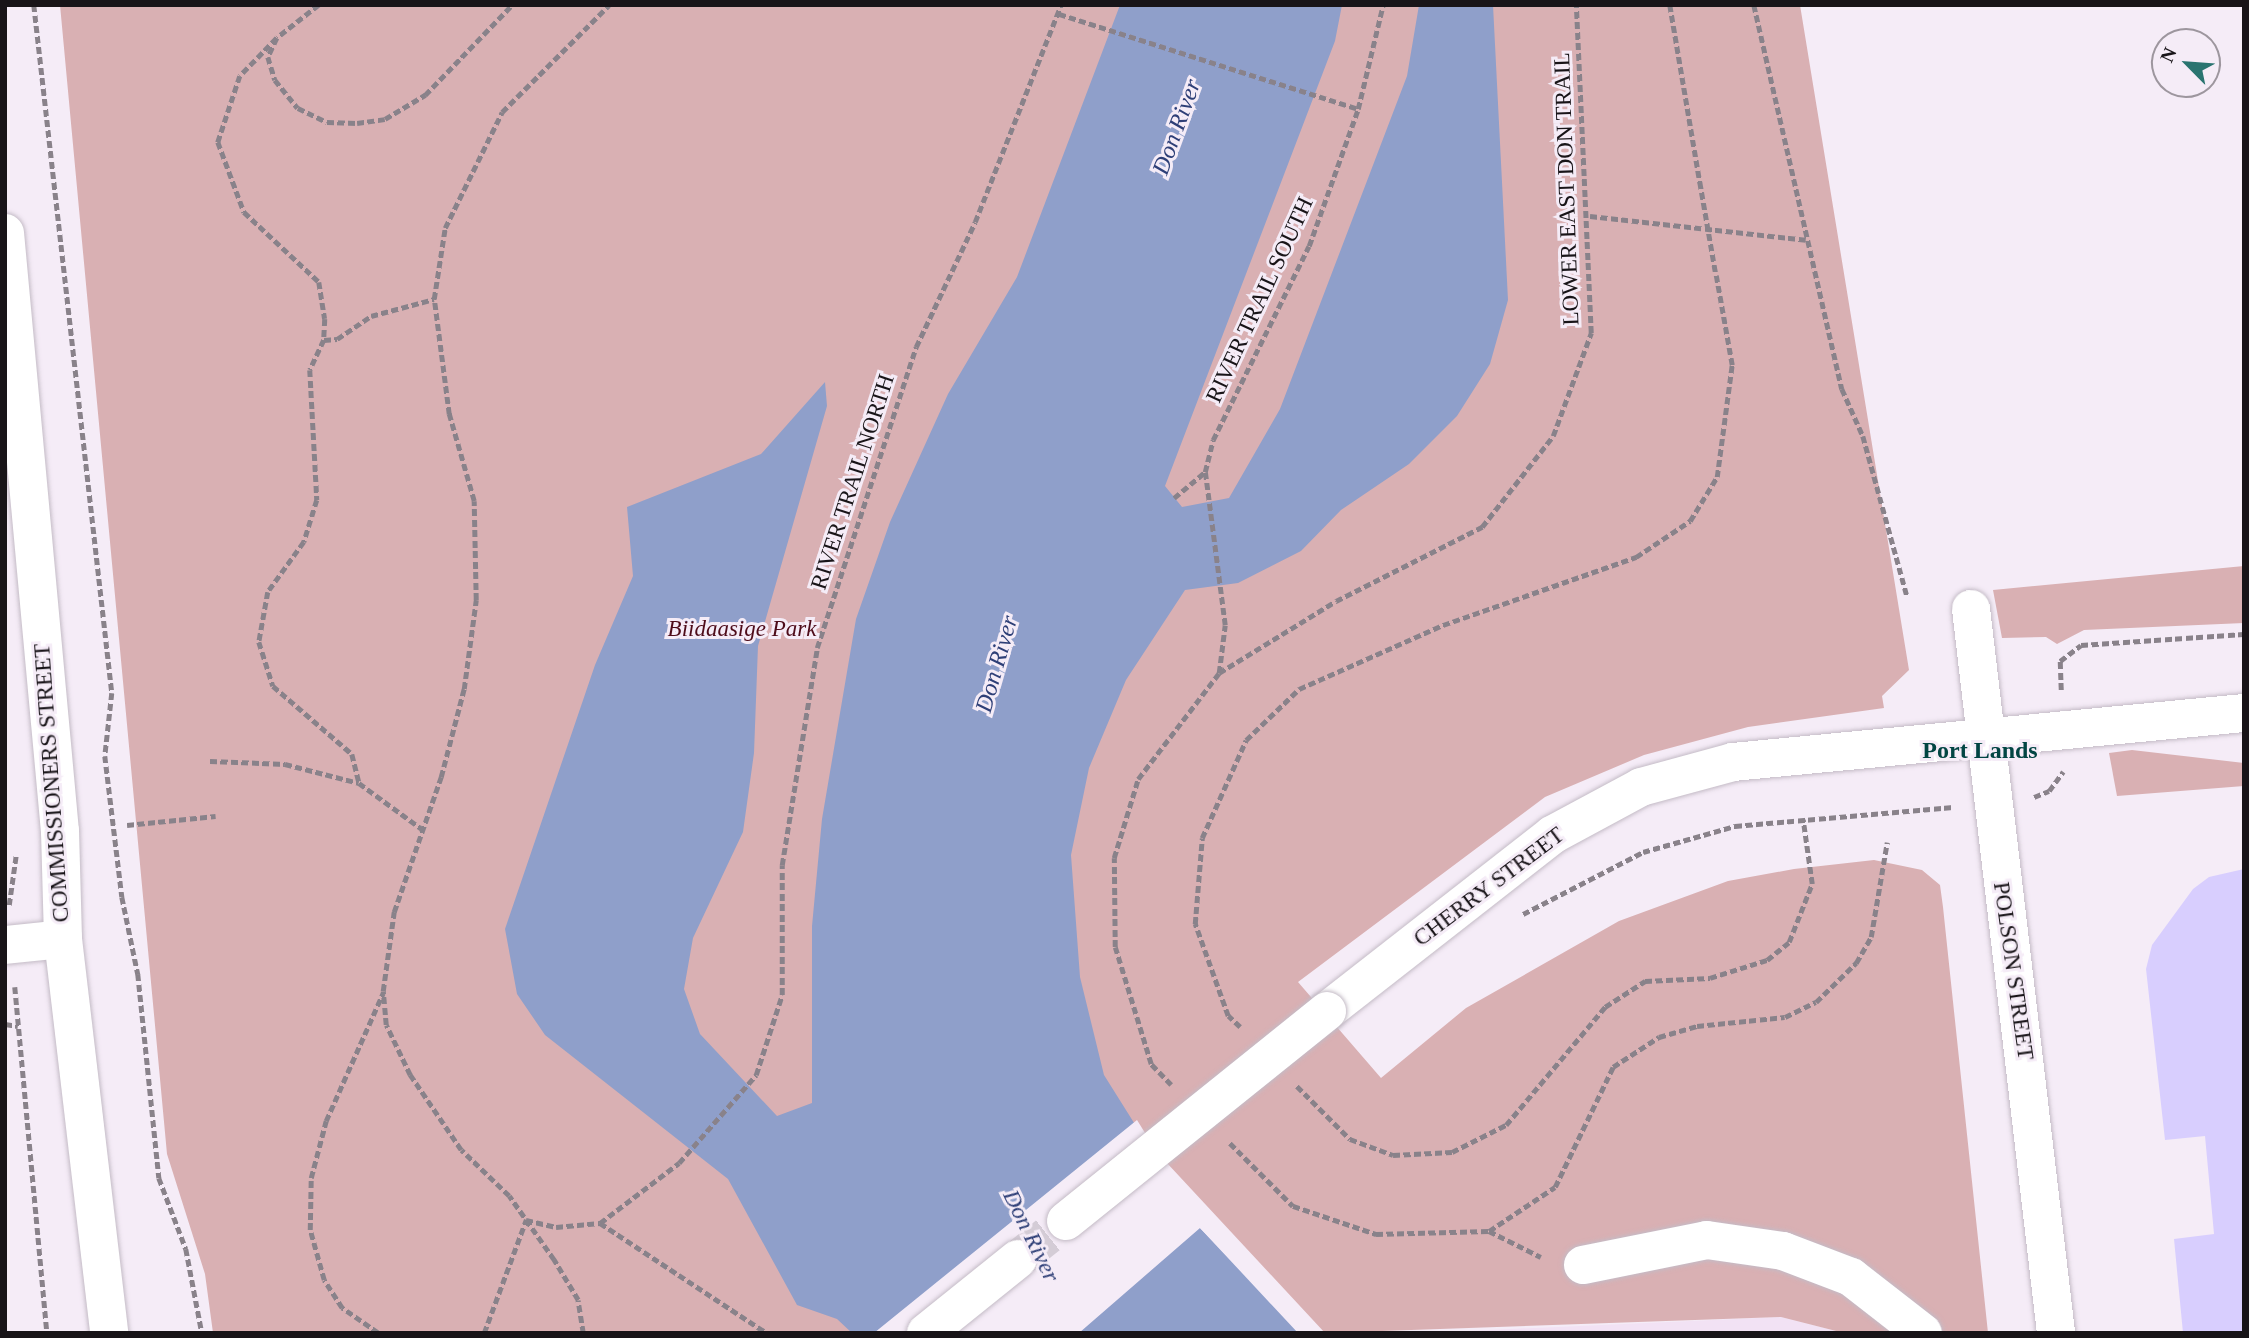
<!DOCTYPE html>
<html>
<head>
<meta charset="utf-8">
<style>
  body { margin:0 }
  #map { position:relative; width:2249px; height:1338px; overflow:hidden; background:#f5ecf7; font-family:"Times New Roman",serif }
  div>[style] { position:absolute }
  .built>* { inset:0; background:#f2e2f4 }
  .green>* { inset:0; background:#d9b0b3 }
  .water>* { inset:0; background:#8f9fca }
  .pier>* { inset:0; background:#f5ecf7 }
  .building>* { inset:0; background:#d8cefe }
  .minor-tunnel>* { height:38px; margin-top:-19px; transform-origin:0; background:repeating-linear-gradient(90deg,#d4ccd6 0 38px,transparent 0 57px) }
  .path>* { height:4.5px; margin-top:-2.25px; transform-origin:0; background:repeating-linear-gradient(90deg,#89828a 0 7px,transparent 0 10.5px) }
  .roads { filter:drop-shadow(0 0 2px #c4bbc6) drop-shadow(0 0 2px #c4bbc6) }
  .minor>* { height:38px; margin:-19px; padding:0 19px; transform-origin:19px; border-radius:19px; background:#fff }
  .path-bridge>* { height:4.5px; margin-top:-2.25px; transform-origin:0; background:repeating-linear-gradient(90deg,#89828a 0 7px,transparent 0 10.5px) }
  .bridges { filter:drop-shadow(0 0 2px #c4bbc6) drop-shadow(0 0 2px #c4bbc6) }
  .minor-bridge>* { height:38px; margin:-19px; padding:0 19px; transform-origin:19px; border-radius:19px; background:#fff }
  span { translate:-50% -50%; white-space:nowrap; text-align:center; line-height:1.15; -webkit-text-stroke:6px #f5ecf7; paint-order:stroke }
  .street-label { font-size:23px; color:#181418 }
  .park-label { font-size:23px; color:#4e0c1a; font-style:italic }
  .water-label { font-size:24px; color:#2e3f77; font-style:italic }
  .neighbourhood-label { font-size:24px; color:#024543; font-weight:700 }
  .frame { position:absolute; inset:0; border:7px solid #181418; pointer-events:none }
  .north { position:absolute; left:2151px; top:28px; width:70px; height:70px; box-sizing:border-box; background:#f5ecf7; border:2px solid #9d969e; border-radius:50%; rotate:295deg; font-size:19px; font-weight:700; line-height:28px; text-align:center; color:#181418 }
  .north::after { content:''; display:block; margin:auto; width:24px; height:32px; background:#2a7470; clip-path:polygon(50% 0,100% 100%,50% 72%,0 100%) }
</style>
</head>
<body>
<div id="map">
  <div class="built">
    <i style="clip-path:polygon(1781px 1317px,1844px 1333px,1465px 1333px,1467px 1331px)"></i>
  </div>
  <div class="green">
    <i style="clip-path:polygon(60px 5px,1800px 5px,1909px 670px,1882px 696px,1884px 708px,1748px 727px,1644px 755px,1545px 797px,1298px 982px,1381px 1078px,1466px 1008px,1619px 921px,1728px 881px,1794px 869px,1874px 860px,1922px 870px,1940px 885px,1943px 907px,1988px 1333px,1844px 1333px,1781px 1317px,1325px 1333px,1127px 1120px,866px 1333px,213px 1333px,205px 1274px,167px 1154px)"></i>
    <i style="clip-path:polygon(2244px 566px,2244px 623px,2084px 630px,2057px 644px,2046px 637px,2002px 638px,1993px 590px)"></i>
    <i style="clip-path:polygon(2132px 750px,2244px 763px,2244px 786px,2117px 796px,2109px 753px)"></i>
  </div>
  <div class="water">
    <i style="clip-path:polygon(1120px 5px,1342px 5px,1335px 41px,1165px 486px,1182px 507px,1229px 498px,1280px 409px,1407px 76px,1419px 5px,1493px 5px,1508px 300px,1490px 364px,1457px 416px,1409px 464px,1341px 510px,1301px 551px,1238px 583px,1185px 590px,1126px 680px,1089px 768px,1071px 855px,1080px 977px,1104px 1075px,1200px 1228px,1298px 1333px,852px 1333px,837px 1319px,797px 1305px,728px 1179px,545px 1035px,517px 994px,505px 929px,595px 665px,633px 576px,627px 507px,761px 454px,825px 382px,827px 406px,758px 646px,754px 753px,743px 832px,693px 938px,684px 989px,700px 1034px,777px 1116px,812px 1103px,812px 926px,822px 819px,856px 619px,890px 522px,948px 394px,1017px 277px)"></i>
  </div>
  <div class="pier">
    <i style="clip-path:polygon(1137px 1120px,1203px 1226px,1301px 1333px,1200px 1228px,1079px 1333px,874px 1333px)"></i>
  </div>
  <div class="building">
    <i style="clip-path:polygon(2244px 869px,2244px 1333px,2183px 1333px,2174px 1239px,2214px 1234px,2205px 1136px,2165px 1140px,2146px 969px,2152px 945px,2193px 889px,2209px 877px)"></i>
  </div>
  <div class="minor-tunnel">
    <i style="left:1018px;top:1259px;width:61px;rotate:-38.4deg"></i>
  </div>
  <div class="path">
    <i style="left:34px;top:5px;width:692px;rotate:83.53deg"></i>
    <i style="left:112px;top:693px;width:63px;rotate:96.3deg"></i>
    <i style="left:105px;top:756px;width:142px;rotate:83.1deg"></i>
    <i style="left:122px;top:897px;width:79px;rotate:78.3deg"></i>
    <i style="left:138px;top:974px;width:205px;rotate:84.1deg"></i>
    <i style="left:159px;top:1178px;width:76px;rotate:69.2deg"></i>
    <i style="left:186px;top:1249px;width:86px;rotate:79.2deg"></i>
    <i style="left:319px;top:5px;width:53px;rotate:141.8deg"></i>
    <i style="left:277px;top:38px;width:21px;rotate:115deg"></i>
    <i style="left:268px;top:57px;width:24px;rotate:73deg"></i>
    <i style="left:275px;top:80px;width:36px;rotate:51deg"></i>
    <i style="left:298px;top:108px;width:32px;rotate:26deg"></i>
    <i style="left:327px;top:122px;width:30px;rotate:2deg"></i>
    <i style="left:357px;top:123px;width:28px;rotate:-8deg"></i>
    <i style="left:385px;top:119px;width:47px;rotate:-31deg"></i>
    <i style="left:425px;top:95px;width:125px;rotate:-46deg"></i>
    <i style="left:1670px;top:5px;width:180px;rotate:80.4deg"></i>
    <i style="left:1754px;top:5px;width:394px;rotate:77.1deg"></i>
    <i style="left:1842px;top:389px;width:51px;rotate:65.9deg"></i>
    <i style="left:1863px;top:436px;width:166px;rotate:74.6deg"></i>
    <i style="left:1059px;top:14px;width:314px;rotate:17.6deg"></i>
    <i style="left:277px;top:38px;width:53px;rotate:134.2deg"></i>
    <i style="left:240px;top:76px;width:70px;rotate:108.4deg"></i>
    <i style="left:218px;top:142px;width:75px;rotate:69.6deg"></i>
    <i style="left:244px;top:212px;width:103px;rotate:43deg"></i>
    <i style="left:319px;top:282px;width:37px;rotate:81deg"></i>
    <i style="left:325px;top:319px;width:21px;rotate:93deg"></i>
    <i style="left:324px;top:340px;width:33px;rotate:115deg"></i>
    <i style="left:310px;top:370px;width:130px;rotate:86.9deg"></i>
    <i style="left:317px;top:500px;width:44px;rotate:107.2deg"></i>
    <i style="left:304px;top:542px;width:62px;rotate:125.8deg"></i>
    <i style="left:268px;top:592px;width:51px;rotate:100.2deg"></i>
    <i style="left:259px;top:642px;width:46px;rotate:72.3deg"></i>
    <i style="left:273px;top:686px;width:104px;rotate:40.7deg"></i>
    <i style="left:352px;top:754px;width:30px;rotate:76deg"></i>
    <i style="left:1590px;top:216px;width:217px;rotate:6.3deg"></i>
    <i style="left:324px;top:340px;width:13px;rotate:-4deg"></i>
    <i style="left:337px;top:339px;width:41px;rotate:-34.1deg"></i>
    <i style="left:371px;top:316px;width:65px;rotate:-15.1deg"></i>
    <i style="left:1174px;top:498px;width:40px;rotate:-40deg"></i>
    <i style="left:1219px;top:673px;width:48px;rotate:-82.9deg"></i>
    <i style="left:1225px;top:625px;width:154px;rotate:-97.4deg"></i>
    <i style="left:1205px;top:472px;width:33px;rotate:-76deg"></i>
    <i style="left:1213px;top:440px;width:216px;rotate:-63.7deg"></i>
    <i style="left:1309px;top:246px;width:145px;rotate:-70.3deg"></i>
    <i style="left:1358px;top:109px;width:107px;rotate:-76.5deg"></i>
    <i style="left:2061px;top:690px;width:29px;rotate:-92deg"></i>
    <i style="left:2060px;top:661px;width:26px;rotate:-37deg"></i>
    <i style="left:2081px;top:645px;width:163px;rotate:-3.9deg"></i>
    <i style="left:210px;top:761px;width:75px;rotate:2.3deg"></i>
    <i style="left:285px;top:764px;width:76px;rotate:14.4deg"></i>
    <i style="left:359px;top:783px;width:78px;rotate:36.1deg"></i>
    <i style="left:2034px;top:797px;width:16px;rotate:-22deg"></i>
    <i style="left:2049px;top:791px;width:24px;rotate:-54deg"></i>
    <i style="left:127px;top:825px;width:89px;rotate:-5.8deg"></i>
    <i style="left:9px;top:905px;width:50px;rotate:-82deg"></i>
    <i style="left:1523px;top:914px;width:135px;rotate:-27.3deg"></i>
    <i style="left:1643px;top:852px;width:96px;rotate:-15.8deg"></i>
    <i style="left:1735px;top:826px;width:219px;rotate:-5deg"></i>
    <i style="left:15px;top:987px;width:347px;rotate:84.7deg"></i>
    <i style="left:5px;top:1024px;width:13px;rotate:9deg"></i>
    <i style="left:1240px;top:1027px;width:16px;rotate:-137deg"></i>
    <i style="left:1228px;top:1016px;width:98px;rotate:-109.7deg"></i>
    <i style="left:1195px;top:924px;width:86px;rotate:-85.3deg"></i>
    <i style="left:1202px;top:838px;width:107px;rotate:-65.8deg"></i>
    <i style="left:1246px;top:740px;width:74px;rotate:-43.9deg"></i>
    <i style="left:1299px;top:689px;width:158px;rotate:-24deg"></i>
    <i style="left:1443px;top:625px;width:205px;rotate:-19.4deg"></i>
    <i style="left:1636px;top:557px;width:65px;rotate:-33.7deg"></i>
    <i style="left:1690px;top:521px;width:52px;rotate:-58.5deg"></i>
    <i style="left:1717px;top:477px;width:113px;rotate:-82.4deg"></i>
    <i style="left:1732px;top:365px;width:91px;rotate:-100.1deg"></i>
    <i style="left:1171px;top:1085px;width:29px;rotate:-134deg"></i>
    <i style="left:1151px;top:1064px;width:122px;rotate:-107.1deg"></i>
    <i style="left:1115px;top:947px;width:89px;rotate:-90.6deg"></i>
    <i style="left:1114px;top:858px;width:83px;rotate:-73.1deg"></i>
    <i style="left:1138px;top:779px;width:133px;rotate:-52.6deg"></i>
    <i style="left:1219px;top:673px;width:137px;rotate:-31.6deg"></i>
    <i style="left:1336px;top:601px;width:164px;rotate:-26.9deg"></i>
    <i style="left:1482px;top:527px;width:115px;rotate:-52deg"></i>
    <i style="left:1553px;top:436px;width:110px;rotate:-69.7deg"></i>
    <i style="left:1591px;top:333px;width:328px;rotate:-92.6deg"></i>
    <i style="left:1297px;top:1086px;width:75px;rotate:45deg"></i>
    <i style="left:1350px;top:1139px;width:46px;rotate:20.4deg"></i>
    <i style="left:1393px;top:1155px;width:59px;rotate:-2.9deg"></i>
    <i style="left:1452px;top:1152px;width:60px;rotate:-26.6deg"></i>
    <i style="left:1506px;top:1125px;width:154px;rotate:-50deg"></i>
    <i style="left:1605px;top:1007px;width:48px;rotate:-33deg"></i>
    <i style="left:1645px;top:981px;width:65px;rotate:-2.6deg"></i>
    <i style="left:1710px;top:978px;width:60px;rotate:-17.5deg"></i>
    <i style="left:1767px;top:960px;width:28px;rotate:-39deg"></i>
    <i style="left:1789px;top:942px;width:62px;rotate:-68.4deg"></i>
    <i style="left:1812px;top:884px;width:65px;rotate:-98deg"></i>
    <i style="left:1230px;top:1143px;width:89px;rotate:45deg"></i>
    <i style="left:1293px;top:1206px;width:88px;rotate:18.6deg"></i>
    <i style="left:1376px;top:1234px;width:113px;rotate:-1.5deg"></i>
    <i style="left:1489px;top:1231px;width:79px;rotate:-33.7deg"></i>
    <i style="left:1555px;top:1187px;width:133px;rotate:-64.2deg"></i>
    <i style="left:1613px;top:1067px;width:55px;rotate:-33.1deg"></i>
    <i style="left:1659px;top:1037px;width:40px;rotate:-16deg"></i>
    <i style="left:1697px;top:1026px;width:88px;rotate:-5.8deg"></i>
    <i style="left:1785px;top:1017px;width:34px;rotate:-26deg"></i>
    <i style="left:1816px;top:1002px;width:56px;rotate:-44.3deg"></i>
    <i style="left:1856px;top:963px;width:30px;rotate:-60deg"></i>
    <i style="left:1871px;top:937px;width:96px;rotate:-80.4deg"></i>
    <i style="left:600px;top:1223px;width:200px;rotate:33.4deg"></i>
    <i style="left:1489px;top:1231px;width:58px;rotate:26.6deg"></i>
    <i style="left:378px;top:1333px;width:44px;rotate:-145.2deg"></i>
    <i style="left:342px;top:1308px;width:33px;rotate:-123deg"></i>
    <i style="left:324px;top:1280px;width:52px;rotate:-105.6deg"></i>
    <i style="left:310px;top:1230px;width:52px;rotate:-88.9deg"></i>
    <i style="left:311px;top:1178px;width:59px;rotate:-75.3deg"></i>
    <i style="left:326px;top:1121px;width:140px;rotate:-66deg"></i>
    <i style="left:484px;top:1333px;width:121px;rotate:-69.6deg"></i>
    <i style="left:526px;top:1220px;width:31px;rotate:13deg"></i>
    <i style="left:556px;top:1227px;width:44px;rotate:-5.2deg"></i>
    <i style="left:600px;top:1223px;width:99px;rotate:-37.2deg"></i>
    <i style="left:679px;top:1163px;width:117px;rotate:-48.8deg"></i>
    <i style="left:756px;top:1075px;width:84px;rotate:-72deg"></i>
    <i style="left:782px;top:995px;width:130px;rotate:-90deg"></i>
    <i style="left:782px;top:865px;width:220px;rotate:-80.8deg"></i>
    <i style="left:817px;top:648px;width:317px;rotate:-71.8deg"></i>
    <i style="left:916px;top:347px;width:138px;rotate:-64.7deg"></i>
    <i style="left:975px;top:222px;width:233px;rotate:-68.4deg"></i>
    <i style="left:583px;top:1333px;width:33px;rotate:-99deg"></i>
    <i style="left:578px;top:1300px;width:47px;rotate:-121deg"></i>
    <i style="left:554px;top:1260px;width:78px;rotate:-125.1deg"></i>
    <i style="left:509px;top:1196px;width:66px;rotate:-136.2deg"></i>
    <i style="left:461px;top:1150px;width:91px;rotate:-124.2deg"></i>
    <i style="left:410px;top:1075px;width:55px;rotate:-115.6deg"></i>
    <i style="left:386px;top:1025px;width:34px;rotate:-95deg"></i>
    <i style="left:383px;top:991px;width:80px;rotate:-82.1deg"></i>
    <i style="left:394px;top:912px;width:143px;rotate:-70.8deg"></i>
    <i style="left:441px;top:777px;width:91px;rotate:-75.4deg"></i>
    <i style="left:464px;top:689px;width:90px;rotate:-82.3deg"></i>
    <i style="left:476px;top:600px;width:99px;rotate:-91.2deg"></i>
    <i style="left:474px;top:501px;width:91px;rotate:-106deg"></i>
    <i style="left:449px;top:414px;width:116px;rotate:-97.4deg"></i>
    <i style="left:434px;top:299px;width:72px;rotate:-81.2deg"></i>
    <i style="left:445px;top:228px;width:129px;rotate:-63.8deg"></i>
    <i style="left:502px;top:112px;width:151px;rotate:-45deg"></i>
  </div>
  <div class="roads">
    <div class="minor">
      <i style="left:5px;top:233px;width:601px;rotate:84.75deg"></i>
      <i style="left:60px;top:831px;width:108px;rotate:88.4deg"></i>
      <i style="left:63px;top:939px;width:397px;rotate:83.3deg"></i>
      <i style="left:1971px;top:609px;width:729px;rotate:83.3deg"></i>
      <i style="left:5px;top:945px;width:58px;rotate:-5.9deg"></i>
      <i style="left:1327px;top:1011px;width:286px;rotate:-38deg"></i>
      <i style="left:1552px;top:835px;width:101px;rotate:-28.3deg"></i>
      <i style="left:1641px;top:787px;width:95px;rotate:-15.2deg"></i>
      <i style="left:1733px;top:762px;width:513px;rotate:-5.48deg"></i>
      <i style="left:1583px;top:1265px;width:126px;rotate:-11.4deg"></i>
      <i style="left:1707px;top:1240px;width:77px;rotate:8.2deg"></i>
      <i style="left:1783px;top:1251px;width:73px;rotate:20.9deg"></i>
      <i style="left:1851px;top:1277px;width:91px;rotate:37.9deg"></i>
      <i style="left:926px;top:1333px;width:118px;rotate:-38.8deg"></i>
    </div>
  </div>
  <div class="path-bridge">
    <i style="left:1700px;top:182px;width:94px;rotate:80.2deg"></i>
  </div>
  <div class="bridges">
    <div class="minor-bridge">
      <i style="left:1066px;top:1221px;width:335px;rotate:-38.8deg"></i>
    </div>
  </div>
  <div class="street-label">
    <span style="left:1567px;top:189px;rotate:-92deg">LOWER EAST DON TRAIL</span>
    <span style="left:1260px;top:300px;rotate:-65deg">RIVER TRAIL SOUTH</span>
    <span style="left:853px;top:482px;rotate:-72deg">RIVER TRAIL NORTH</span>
    <span style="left:52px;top:783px;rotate:-94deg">COMMISSIONERS STREET</span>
    <span style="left:1489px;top:887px;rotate:-37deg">CHERRY STREET</span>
    <span style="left:2013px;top:971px;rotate:82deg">POLSON STREET</span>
  </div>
  <div class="park-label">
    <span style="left:742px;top:629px">Biidaasige Park</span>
  </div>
  <div class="water-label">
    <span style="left:1177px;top:127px;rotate:-70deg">Don River</span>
    <span style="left:997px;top:664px;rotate:-74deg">Don River</span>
    <span style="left:1031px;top:1236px;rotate:64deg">Don River</span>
  </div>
  <div class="neighbourhood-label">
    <span style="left:1980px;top:751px">Port Lands</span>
  </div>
  <div class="frame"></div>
  <div class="north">N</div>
</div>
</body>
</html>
